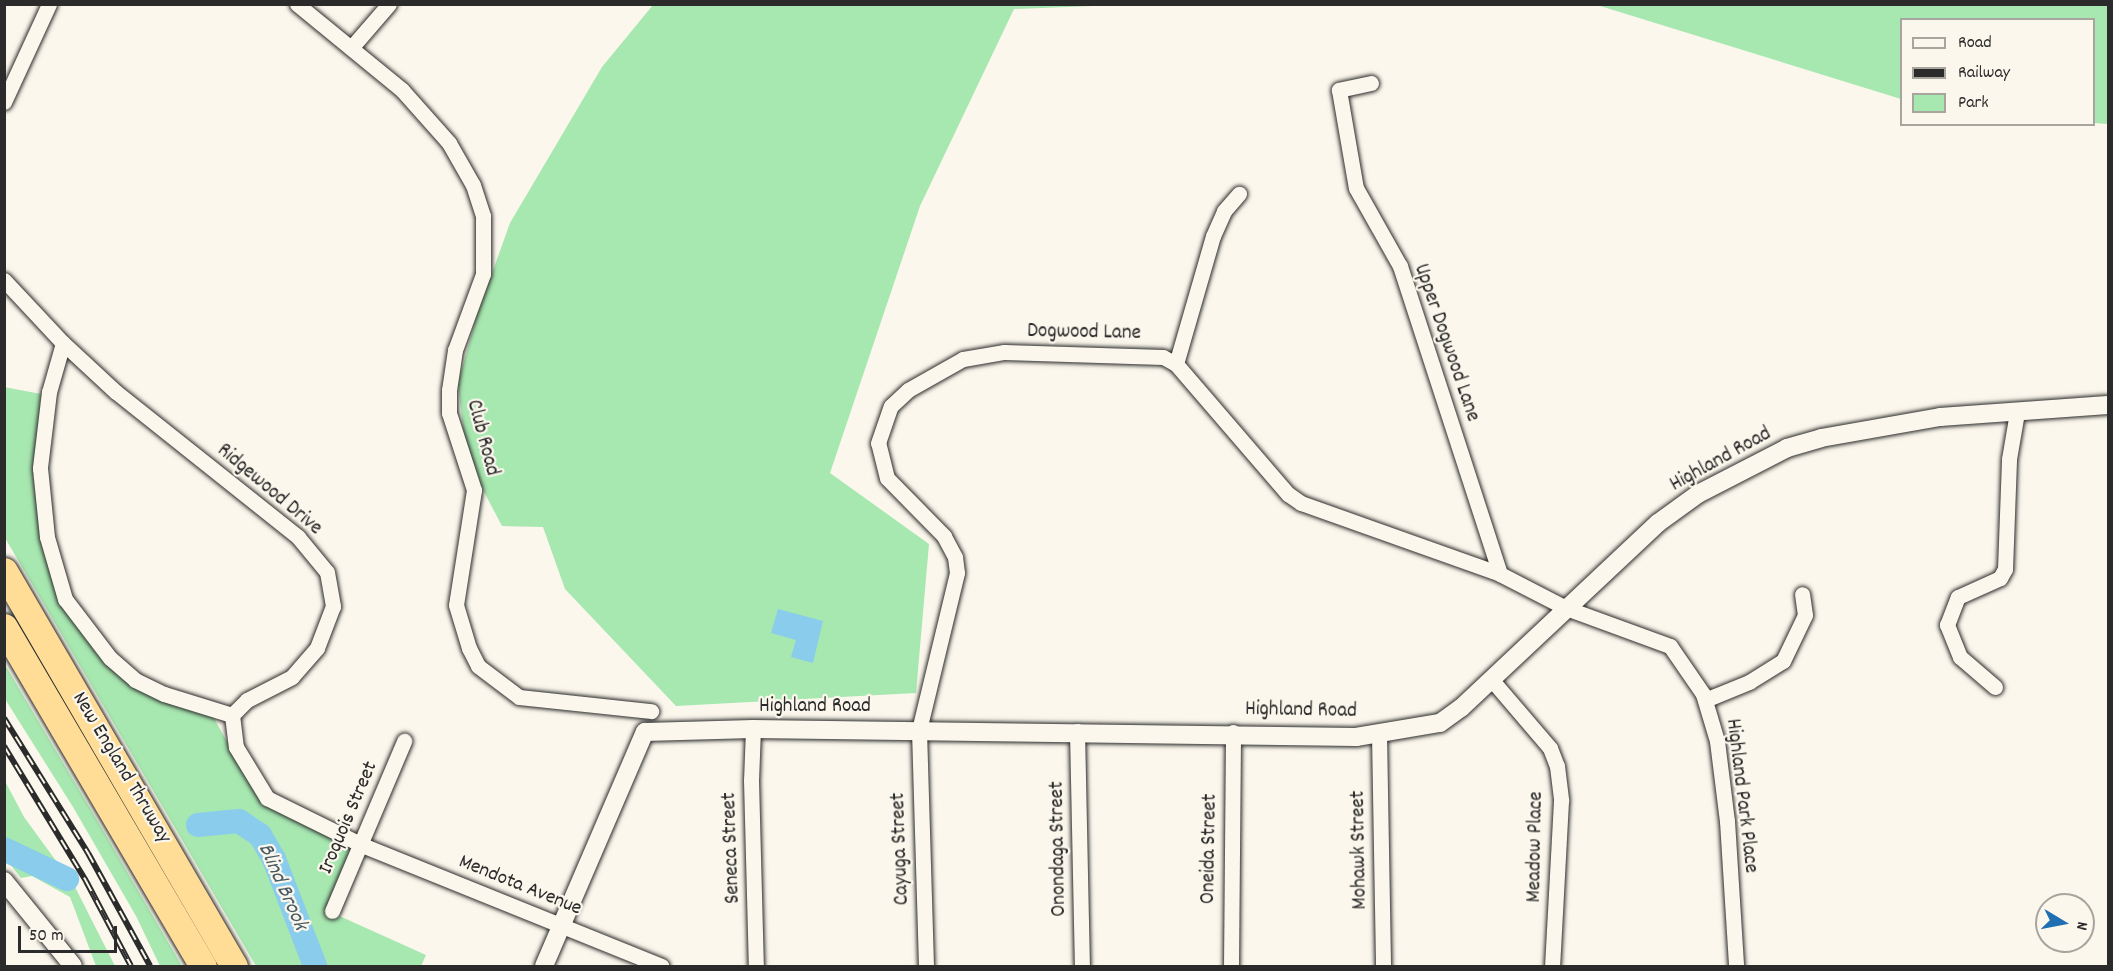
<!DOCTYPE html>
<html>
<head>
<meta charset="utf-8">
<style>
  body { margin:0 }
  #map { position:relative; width:2113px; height:971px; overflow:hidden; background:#fbf7ec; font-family:Dekko,sans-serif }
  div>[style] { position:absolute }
  .green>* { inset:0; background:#a7e7b0 }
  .water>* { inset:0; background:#8accec }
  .river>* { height:24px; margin:-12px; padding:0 12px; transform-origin:12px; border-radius:12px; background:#8accec }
  .roads { filter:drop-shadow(0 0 2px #2b2b2b) drop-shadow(0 0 2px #2b2b2b) }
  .minor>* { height:15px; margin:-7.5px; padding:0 7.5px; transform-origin:7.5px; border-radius:7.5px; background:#fbf7ec }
  .tertiary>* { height:18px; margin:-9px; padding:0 9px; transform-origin:9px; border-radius:9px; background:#fbf7ec }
  .motorway>* { height:27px; margin:-13.5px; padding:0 13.5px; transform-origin:13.5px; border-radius:13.5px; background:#ffdd96 }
  .rail>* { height:6px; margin-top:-3px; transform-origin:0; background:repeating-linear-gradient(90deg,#fbf7ec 0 11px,#2b2b2b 0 22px); box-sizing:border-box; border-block:2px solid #2b2b2b }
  span { translate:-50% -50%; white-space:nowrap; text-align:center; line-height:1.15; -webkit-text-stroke:4.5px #fbf7ec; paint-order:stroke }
  .street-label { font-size:21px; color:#2b2b2b }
  .water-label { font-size:22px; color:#485b65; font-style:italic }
  .frame { position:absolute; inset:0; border:6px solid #2b2b2b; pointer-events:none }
  .legend { position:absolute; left:1900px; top:18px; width:195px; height:108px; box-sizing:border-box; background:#fbf7ec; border:2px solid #a8a59f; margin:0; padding:8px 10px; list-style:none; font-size:18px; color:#2b2b2b }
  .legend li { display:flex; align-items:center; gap:12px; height:30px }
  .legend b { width:30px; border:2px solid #a8a59f }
  .north { position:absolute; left:2035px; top:893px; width:60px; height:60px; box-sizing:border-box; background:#fbf7ec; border:2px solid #a8a59f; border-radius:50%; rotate:100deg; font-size:16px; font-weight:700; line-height:24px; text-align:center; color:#2b2b2b }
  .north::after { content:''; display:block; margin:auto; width:21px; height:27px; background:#1f6fb2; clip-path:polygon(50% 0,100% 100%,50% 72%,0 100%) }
  .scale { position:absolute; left:18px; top:926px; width:99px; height:27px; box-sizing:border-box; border:3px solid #2b2b2b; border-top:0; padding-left:8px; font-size:18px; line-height:21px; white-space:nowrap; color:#2b2b2b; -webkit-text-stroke:4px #fbf7ec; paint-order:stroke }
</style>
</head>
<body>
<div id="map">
  <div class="green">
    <i style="clip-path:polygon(653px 5px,1119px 5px,1014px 9px,920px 206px,830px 473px,929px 544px,916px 693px,676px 706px,565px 589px,543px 527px,502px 526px,483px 490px,464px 436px,458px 383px,477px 315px,510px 223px,602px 67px)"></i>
    <i style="clip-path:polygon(1597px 5px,2108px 5px,2108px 124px,2094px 123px,2094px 20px,1902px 20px,1901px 99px)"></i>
    <i style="clip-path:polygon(4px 387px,41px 394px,33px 477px,41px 541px,100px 654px,211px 713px,252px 786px,349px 846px,351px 851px,326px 910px,426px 955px,421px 966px,256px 966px,5px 538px)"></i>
    <i style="clip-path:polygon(4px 663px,100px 825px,182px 966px,160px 966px,136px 916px,73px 807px,5px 699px)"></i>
    <i style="clip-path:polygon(5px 781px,24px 817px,75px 887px,115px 966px,96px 966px,70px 897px,32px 876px,21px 878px,5px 858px)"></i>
  </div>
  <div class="water">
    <i style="clip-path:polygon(778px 609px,823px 621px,813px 663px,791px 657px,796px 640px,771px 633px)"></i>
  </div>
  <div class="river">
    <i style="left:198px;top:825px;width:41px;rotate:-5.6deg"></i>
    <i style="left:239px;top:821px;width:25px;rotate:34deg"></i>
    <i style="left:260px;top:835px;width:28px;rotate:60deg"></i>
    <i style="left:274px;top:859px;width:115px;rotate:69deg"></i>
    <i style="left:4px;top:849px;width:70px;rotate:25.5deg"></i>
  </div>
  <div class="roads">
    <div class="minor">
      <i style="left:297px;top:4px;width:136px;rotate:39.3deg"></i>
      <i style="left:402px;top:90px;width:71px;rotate:48.4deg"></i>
      <i style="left:449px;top:143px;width:48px;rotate:60.3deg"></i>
      <i style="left:473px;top:185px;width:33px;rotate:72deg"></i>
      <i style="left:483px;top:216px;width:58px;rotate:90deg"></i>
      <i style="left:483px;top:274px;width:81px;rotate:110.2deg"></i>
      <i style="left:455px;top:350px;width:40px;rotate:98.5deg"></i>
      <i style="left:449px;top:390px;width:23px;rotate:90deg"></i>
      <i style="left:449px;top:413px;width:81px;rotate:72deg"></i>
      <i style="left:474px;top:490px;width:116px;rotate:98.9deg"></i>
      <i style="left:456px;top:605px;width:45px;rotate:73.2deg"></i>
      <i style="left:469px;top:648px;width:20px;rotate:63deg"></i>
      <i style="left:478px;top:666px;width:51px;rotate:37.1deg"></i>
      <i style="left:519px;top:697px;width:133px;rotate:6.1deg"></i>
      <i style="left:351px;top:48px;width:58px;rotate:-49.2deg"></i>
      <i style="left:1371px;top:83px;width:33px;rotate:168deg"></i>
      <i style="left:1339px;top:90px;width:99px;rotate:80.2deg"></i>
      <i style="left:1356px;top:188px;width:90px;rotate:60.6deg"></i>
      <i style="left:1400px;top:266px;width:324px;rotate:72deg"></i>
      <i style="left:4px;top:102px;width:108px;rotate:-65.3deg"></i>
      <i style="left:4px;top:280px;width:86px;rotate:46.9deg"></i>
      <i style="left:63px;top:343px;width:72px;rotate:42.8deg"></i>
      <i style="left:116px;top:392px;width:233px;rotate:38.5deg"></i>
      <i style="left:298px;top:537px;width:45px;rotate:50.4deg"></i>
      <i style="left:327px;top:572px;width:35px;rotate:80deg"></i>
      <i style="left:333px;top:606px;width:45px;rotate:110.9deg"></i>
      <i style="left:317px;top:648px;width:38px;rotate:131deg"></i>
      <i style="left:292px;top:677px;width:51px;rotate:152.9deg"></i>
      <i style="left:247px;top:700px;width:21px;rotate:135deg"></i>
      <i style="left:232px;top:715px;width:32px;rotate:83deg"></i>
      <i style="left:236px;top:747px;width:60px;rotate:58.7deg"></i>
      <i style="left:267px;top:798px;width:106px;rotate:26.3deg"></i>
      <i style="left:362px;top:845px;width:323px;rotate:22deg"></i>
      <i style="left:63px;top:343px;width:51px;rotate:105.9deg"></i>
      <i style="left:49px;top:392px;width:77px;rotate:96.8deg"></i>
      <i style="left:40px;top:468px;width:69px;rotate:84.2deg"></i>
      <i style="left:47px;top:537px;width:65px;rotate:73.8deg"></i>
      <i style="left:65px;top:599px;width:74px;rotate:52.7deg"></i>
      <i style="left:110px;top:658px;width:33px;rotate:41deg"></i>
      <i style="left:135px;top:680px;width:32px;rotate:26deg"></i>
      <i style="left:164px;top:694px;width:71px;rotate:17.2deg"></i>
      <i style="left:1176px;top:364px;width:133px;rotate:-73.9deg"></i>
      <i style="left:1213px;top:236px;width:27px;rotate:-66deg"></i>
      <i style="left:1224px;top:211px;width:23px;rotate:-49deg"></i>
      <i style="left:1491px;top:679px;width:91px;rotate:49.5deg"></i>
      <i style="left:1550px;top:748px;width:19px;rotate:69deg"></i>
      <i style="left:1557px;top:766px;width:35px;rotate:83deg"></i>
      <i style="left:1561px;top:801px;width:165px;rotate:93.1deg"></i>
      <i style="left:1995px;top:687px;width:46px;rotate:-139.4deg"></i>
      <i style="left:1960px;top:657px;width:35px;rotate:-112deg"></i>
      <i style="left:1947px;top:625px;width:30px;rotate:-69deg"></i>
      <i style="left:1958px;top:597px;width:46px;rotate:-24.3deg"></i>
      <i style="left:2000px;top:578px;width:10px;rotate:-61deg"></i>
      <i style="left:2005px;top:569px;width:110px;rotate:-87.9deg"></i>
      <i style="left:2009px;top:459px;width:48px;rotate:-80.3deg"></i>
      <i style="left:1705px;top:700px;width:48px;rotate:-22.2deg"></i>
      <i style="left:1749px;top:682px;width:40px;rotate:-32deg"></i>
      <i style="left:1783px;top:661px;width:51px;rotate:-64.4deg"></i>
      <i style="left:1805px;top:615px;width:21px;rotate:-98deg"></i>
      <i style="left:753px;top:729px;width:51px;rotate:92.2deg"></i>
      <i style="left:751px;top:780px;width:186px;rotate:88.5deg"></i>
      <i style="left:1077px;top:731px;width:235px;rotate:88.8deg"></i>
      <i style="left:1379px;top:734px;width:232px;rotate:89deg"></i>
      <i style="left:332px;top:911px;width:185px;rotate:-67deg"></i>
      <i style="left:926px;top:966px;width:236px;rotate:-91.7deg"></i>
      <i style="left:919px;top:730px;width:162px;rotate:-76.4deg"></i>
      <i style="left:957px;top:573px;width:16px;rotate:-97deg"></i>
      <i style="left:955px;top:557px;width:24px;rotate:-118deg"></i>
      <i style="left:944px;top:536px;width:81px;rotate:-134.5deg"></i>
      <i style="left:887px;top:478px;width:36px;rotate:-104deg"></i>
      <i style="left:878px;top:443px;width:39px;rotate:-71deg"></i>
      <i style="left:891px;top:406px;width:23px;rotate:-43deg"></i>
      <i style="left:908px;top:390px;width:63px;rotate:-29.4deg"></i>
      <i style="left:963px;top:359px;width:42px;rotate:-9.7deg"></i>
      <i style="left:1004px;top:352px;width:159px;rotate:1.8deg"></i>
      <i style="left:1163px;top:357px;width:15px;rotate:28deg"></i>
      <i style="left:1176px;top:364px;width:172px;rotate:49.3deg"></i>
      <i style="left:1288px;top:494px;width:16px;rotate:35deg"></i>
      <i style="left:1301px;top:503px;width:211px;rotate:19.6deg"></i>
      <i style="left:1500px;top:574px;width:74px;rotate:27.3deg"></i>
      <i style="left:1566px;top:608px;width:111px;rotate:20.1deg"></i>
      <i style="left:1670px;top:646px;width:58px;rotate:55.5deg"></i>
      <i style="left:1703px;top:694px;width:49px;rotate:73.4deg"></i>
      <i style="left:1717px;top:741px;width:81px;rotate:82.9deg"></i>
      <i style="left:1727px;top:821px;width:145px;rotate:86.4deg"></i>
      <i style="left:1231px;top:966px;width:234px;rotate:-89.5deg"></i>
    </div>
    <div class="tertiary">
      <i style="left:4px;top:881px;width:109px;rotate:50.9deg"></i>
      <i style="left:544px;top:966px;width:255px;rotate:-66.7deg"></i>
      <i style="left:645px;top:732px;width:108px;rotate:-1.6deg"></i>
      <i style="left:753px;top:729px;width:603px;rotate:0.76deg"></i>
      <i style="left:1356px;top:737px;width:85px;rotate:-9.5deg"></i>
      <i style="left:1440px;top:723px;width:26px;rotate:-36deg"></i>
      <i style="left:1461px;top:708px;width:270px;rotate:-43.2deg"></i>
      <i style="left:1658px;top:523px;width:49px;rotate:-35.9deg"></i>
      <i style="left:1698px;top:494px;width:100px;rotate:-27.3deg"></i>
      <i style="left:1787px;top:448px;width:35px;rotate:-16deg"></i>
      <i style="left:1821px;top:438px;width:121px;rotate:-10deg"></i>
      <i style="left:1940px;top:417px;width:168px;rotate:-4.1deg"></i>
    </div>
    <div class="motorway">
      <i style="left:4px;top:571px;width:457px;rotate:59.8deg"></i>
      <i style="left:4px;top:627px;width:393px;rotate:59.6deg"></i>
    </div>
  </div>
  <div class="rail">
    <i style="left:4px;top:718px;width:159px;rotate:58.1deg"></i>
    <i style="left:88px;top:853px;width:129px;rotate:61.2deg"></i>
    <i style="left:4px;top:746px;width:158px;rotate:58.7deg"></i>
    <i style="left:86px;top:881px;width:96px;rotate:62.1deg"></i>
  </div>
  <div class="street-label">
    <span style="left:1084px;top:333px;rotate:1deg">Dogwood Lane</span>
    <span style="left:1446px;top:343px;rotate:71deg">Upper Dogwood Lane</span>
    <span style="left:482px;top:438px;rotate:75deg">Club Road</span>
    <span style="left:1721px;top:460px;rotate:-29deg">Highland Road</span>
    <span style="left:269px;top:490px;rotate:40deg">Ridgewood Drive</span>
    <span style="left:815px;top:707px">Highland Road</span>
    <span style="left:1301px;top:711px;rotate:1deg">Highland Road</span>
    <span style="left:121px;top:768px;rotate:59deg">New England Thruway</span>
    <span style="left:1741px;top:796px;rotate:83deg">Highland Park Place</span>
    <span style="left:349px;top:818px;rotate:-67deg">Iroquois Street</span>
    <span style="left:1536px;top:847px;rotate:-89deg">Meadow Place</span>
    <span style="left:732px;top:848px;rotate:-92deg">Seneca Street</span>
    <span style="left:901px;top:849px;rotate:-92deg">Cayuga Street</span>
    <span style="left:1059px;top:849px;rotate:-91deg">Onondaga Street</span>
    <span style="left:1210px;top:849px;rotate:-89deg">Oneida Street</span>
    <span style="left:1360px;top:850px;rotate:-91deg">Mohawk Street</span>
    <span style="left:520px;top:886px;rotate:22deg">Mendota Avenue</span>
  </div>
  <div class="water-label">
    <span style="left:282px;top:887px;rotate:66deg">Blind Brook</span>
  </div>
  <div class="frame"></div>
  <ul class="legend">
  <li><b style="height:8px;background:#fbf7ec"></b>Road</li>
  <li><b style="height:8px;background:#2b2b2b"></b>Railway</li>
  <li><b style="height:16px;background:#a7e7b0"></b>Park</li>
  </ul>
  <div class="north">N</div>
  <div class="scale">50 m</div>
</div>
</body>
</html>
